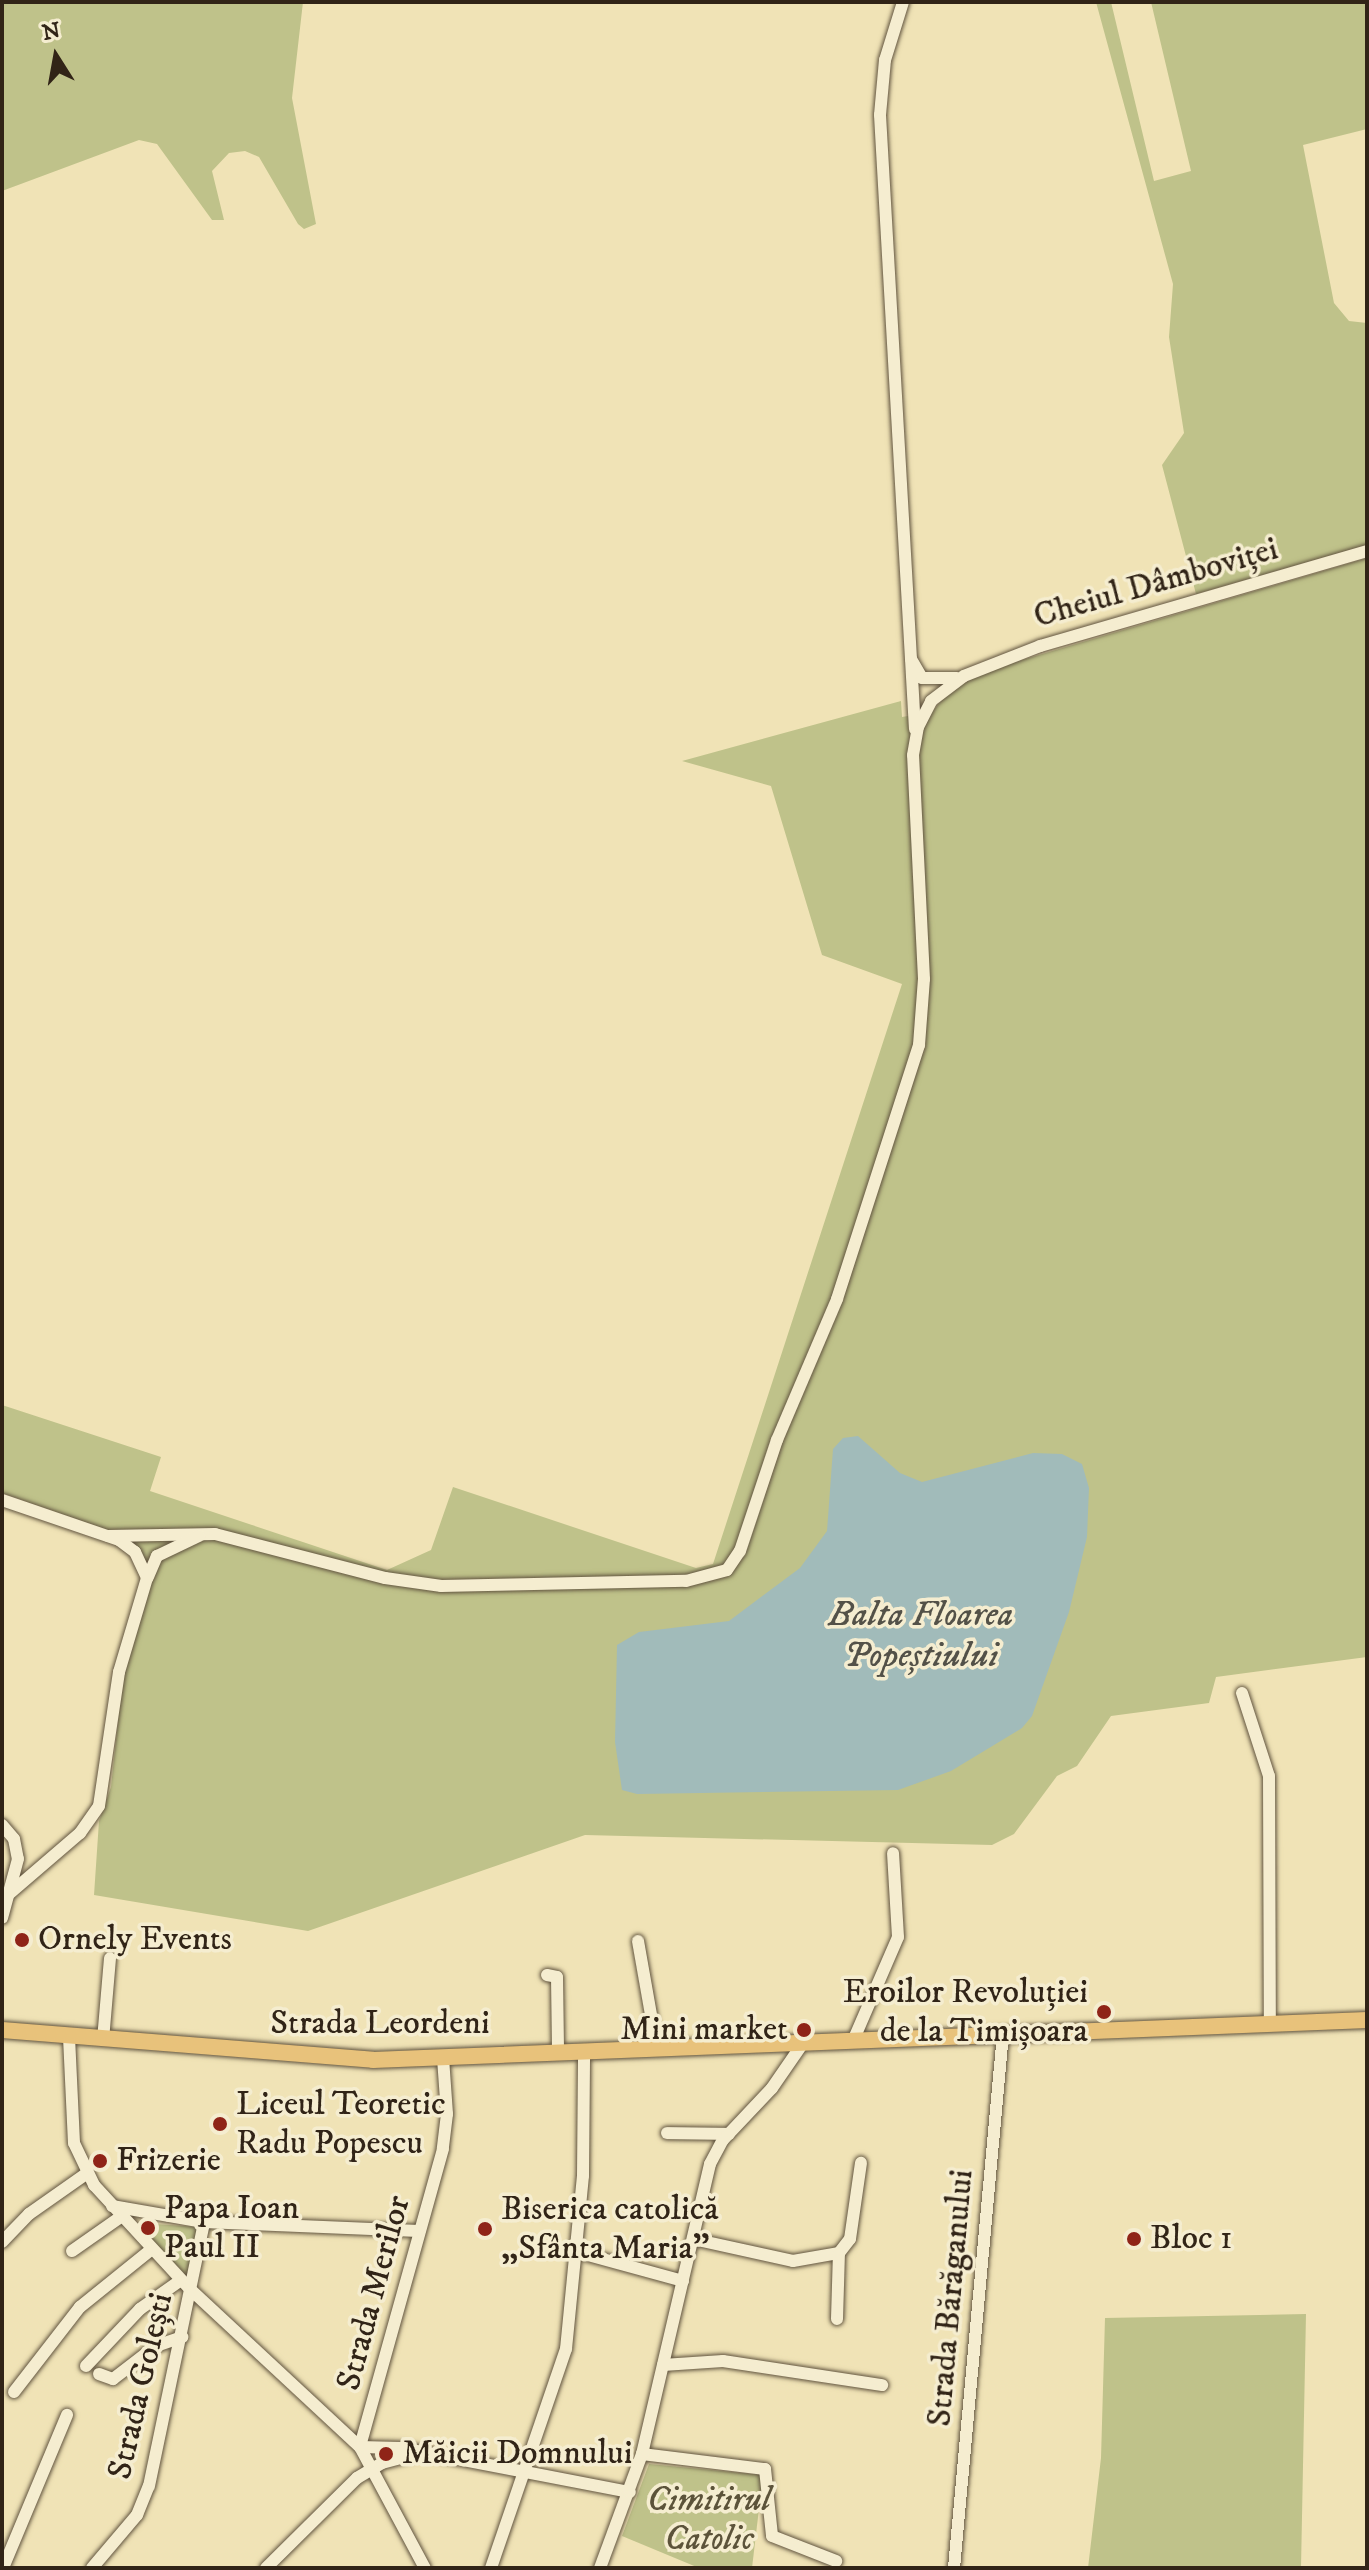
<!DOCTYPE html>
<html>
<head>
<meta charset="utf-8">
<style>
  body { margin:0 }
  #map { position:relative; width:1369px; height:2570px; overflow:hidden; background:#f0e3b6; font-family:"IM FELL DW Pica",serif }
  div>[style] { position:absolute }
  .green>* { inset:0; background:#bfc28a }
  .water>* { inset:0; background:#a1bbba }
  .roads { filter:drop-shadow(0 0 2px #61543f) drop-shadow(0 0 2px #61543f) }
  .minor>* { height:12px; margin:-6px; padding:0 6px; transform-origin:6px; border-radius:6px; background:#f5edd0 }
  .major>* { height:16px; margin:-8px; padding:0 8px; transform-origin:8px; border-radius:8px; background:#e8c27b }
  .dots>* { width:22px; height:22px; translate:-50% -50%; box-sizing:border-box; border:4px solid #f5edd0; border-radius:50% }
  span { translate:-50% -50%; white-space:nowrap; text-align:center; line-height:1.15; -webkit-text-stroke:7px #f5edd0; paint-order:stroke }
  .street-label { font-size:34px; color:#312417 }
  .poi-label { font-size:34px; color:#312417 }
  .left { translate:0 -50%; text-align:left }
  .right { translate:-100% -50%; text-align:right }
  .park-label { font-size:34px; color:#5c533a; font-style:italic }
  .water-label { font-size:36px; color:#535148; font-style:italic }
  .frame { position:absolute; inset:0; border:4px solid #312417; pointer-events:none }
  .north { position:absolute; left:16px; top:16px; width:80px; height:80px; -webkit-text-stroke:6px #f5edd0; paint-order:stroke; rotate:349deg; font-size:22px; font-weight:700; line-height:32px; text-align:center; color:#312417 }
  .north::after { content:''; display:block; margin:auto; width:28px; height:36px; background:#312417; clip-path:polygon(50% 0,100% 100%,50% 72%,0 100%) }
</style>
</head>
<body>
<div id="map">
  <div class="green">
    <i style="clip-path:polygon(2px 2px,303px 2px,292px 98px,316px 224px,304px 229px,298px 224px,259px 157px,245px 151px,229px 153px,212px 171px,224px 220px,212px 220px,157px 144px,139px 140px,2px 191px)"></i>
    <i style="clip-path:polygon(1096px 2px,1111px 2px,1154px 181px,1191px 171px,1151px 2px,1367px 2px,1367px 129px,1303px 145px,1334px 303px,1349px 321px,1367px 323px,1367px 545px,1196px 594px,1162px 465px,1184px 433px,1169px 337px,1173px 284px)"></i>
    <i style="clip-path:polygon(1367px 558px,1367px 1657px,1216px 1677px,1209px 1703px,1111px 1716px,1077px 1766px,1057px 1776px,1014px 1834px,992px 1845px,585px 1835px,308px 1931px,94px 1895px,99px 1821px,111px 1787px,122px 1683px,143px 1580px,136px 1559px,105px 1529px,2px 1493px,2px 1405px,161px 1457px,150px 1491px,387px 1570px,431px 1550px,453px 1487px,696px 1568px,713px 1564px,902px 984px,822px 955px,771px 786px,682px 761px,901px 701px,902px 717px,932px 712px,947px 694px,970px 679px,1015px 662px)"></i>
    <i style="clip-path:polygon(155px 2224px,198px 2227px,187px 2276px,150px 2239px)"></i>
    <i style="clip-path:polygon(1306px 2314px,1301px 2568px,1088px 2568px,1101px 2458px,1105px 2318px)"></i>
    <i style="clip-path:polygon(649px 2464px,763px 2475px,752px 2568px,699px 2568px,622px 2536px)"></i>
  </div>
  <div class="water">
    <i style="clip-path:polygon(858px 1436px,900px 1473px,922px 1482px,1033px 1453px,1062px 1454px,1082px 1464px,1089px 1488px,1087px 1537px,1069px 1612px,1032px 1716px,1022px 1728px,951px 1771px,898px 1790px,637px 1794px,622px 1790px,615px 1742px,617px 1645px,639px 1632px,729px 1621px,800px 1568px,827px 1531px,833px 1449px,843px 1438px)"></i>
  </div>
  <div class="roads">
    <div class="minor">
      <i style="left:903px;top:2px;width:61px;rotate:107.2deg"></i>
      <i style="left:885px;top:60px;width:55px;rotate:95.2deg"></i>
      <i style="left:880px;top:115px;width:615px;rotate:86.74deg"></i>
      <i style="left:911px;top:659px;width:22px;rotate:60deg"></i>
      <i style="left:922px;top:678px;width:35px"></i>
      <i style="left:2px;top:1500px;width:124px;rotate:18.9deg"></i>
      <i style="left:119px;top:1540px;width:20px;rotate:37deg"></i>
      <i style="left:135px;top:1552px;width:29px;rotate:65deg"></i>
      <i style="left:147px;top:1578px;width:98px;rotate:106.6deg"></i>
      <i style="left:119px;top:1672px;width:135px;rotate:98.5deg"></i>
      <i style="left:99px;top:1806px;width:33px;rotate:125deg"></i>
      <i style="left:80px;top:1833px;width:94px;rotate:139.3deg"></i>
      <i style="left:108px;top:1536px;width:107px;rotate:-1.1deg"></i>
      <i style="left:215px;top:1534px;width:176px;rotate:14.5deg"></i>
      <i style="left:385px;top:1578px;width:57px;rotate:8.1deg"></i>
      <i style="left:441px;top:1586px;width:245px;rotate:-1.2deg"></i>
      <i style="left:686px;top:1581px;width:42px;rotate:-15deg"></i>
      <i style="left:727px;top:1570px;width:23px;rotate:-56deg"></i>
      <i style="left:740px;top:1551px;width:117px;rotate:-71.6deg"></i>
      <i style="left:777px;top:1440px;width:153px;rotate:-66.9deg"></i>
      <i style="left:837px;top:1299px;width:267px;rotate:-72.1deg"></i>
      <i style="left:919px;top:1045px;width:66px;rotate:-85.7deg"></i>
      <i style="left:924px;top:979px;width:224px;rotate:-92.8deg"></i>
      <i style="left:913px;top:755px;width:28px;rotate:-80deg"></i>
      <i style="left:918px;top:727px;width:29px;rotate:-63deg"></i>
      <i style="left:931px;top:701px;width:41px;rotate:-37.1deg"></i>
      <i style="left:964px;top:676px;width:82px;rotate:-21.5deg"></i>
      <i style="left:1040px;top:646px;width:341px;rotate:-16.2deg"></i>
      <i style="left:148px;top:1577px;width:23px;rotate:-67deg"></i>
      <i style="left:157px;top:1556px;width:47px;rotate:-25.5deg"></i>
      <i style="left:1242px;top:1693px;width:87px;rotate:72deg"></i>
      <i style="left:1269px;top:1776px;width:246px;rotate:89.8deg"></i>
      <i style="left:2px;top:1825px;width:18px;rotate:49deg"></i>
      <i style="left:14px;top:1839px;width:20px;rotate:79deg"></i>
      <i style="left:18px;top:1859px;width:61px;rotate:105.2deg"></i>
      <i style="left:638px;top:1941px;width:110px;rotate:80deg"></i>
      <i style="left:547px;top:1975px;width:10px;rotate:11deg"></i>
      <i style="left:557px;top:1977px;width:76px;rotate:89.2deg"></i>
      <i style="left:69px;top:2037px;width:106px;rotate:87.3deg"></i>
      <i style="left:74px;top:2143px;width:47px;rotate:64.5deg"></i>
      <i style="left:94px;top:2185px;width:143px;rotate:47.3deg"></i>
      <i style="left:191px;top:2290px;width:231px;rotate:42.9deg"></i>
      <i style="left:360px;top:2447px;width:137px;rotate:61.8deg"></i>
      <i style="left:103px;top:2040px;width:82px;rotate:-85.1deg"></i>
      <i style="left:853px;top:2041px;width:113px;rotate:-66.6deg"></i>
      <i style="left:898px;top:1937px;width:84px;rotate:-93.4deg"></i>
      <i style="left:443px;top:2058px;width:56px;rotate:85.9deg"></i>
      <i style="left:447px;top:2114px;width:35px;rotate:97deg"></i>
      <i style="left:443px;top:2149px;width:309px;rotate:105.6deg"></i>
      <i style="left:360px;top:2447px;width:41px;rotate:1.4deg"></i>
      <i style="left:401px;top:2448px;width:233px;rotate:10.9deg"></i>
      <i style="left:667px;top:2133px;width:62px;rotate:0.9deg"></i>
      <i style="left:112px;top:2206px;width:93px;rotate:9.9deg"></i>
      <i style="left:204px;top:2222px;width:215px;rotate:2.4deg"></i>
      <i style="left:693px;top:2239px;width:102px;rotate:12.4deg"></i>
      <i style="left:793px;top:2261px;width:47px;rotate:-9.9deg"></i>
      <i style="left:839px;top:2253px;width:18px;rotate:-52deg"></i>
      <i style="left:850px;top:2239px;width:77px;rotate:-81.8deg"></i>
      <i style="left:2px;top:2242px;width:39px;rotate:-46deg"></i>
      <i style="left:29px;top:2214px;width:70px;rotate:-35.1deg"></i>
      <i style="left:72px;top:2251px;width:61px;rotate:-35deg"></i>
      <i style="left:577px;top:2252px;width:110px;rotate:15.3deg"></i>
      <i style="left:837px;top:2319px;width:66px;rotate:-88.3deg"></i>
      <i style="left:663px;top:2365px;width:60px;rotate:-3.8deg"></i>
      <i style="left:723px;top:2361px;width:161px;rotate:8.6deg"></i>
      <i style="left:86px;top:2366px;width:79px;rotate:-46.5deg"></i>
      <i style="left:140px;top:2309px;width:50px;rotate:-35.3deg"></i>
      <i style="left:99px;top:2374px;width:15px;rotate:20deg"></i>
      <i style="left:113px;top:2379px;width:54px;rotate:-37.5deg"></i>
      <i style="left:156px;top:2346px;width:28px;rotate:-19deg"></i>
      <i style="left:14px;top:2392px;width:108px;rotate:-52.2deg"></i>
      <i style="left:80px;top:2307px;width:92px;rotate:-38.9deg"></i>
      <i style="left:642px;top:2454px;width:124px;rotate:7deg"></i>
      <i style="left:765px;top:2469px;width:67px;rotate:84deg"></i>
      <i style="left:772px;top:2536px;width:69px;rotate:21.3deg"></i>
      <i style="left:3px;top:2568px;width:166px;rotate:-67.3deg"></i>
      <i style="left:92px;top:2568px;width:70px;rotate:-49.7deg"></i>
      <i style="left:137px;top:2515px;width:31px;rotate:-68deg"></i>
      <i style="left:149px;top:2486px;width:270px;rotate:-78.2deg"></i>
      <i style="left:266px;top:2568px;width:128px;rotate:-44.7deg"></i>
      <i style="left:357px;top:2478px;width:29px;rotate:-31deg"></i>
      <i style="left:382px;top:2463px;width:35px;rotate:-15deg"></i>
      <i style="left:491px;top:2568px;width:231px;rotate:-71.1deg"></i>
      <i style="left:566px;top:2349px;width:174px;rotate:-84.4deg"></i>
      <i style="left:583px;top:2176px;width:124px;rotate:-89.5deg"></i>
      <i style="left:600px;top:2568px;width:121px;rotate:-69.8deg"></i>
      <i style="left:642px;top:2454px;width:298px;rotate:-76.8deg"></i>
      <i style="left:710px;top:2164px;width:27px;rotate:-62deg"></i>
      <i style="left:723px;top:2140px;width:71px;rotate:-46.7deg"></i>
      <i style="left:772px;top:2088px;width:55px;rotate:-55.4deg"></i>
      <i style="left:954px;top:2568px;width:536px;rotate:-84.76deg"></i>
    </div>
    <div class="major">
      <i style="left:2px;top:2030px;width:372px;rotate:4.6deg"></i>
      <i style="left:373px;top:2060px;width:995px;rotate:-2.3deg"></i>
    </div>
  </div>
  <div class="dots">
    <i style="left:22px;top:1940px;background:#8f2418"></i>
    <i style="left:1104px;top:2012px;background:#8f2418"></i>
    <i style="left:804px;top:2030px;background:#8f2418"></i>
    <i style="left:220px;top:2124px;background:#8f2418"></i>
    <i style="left:100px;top:2161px;background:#8f2418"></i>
    <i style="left:148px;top:2228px;background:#8f2418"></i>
    <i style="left:485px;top:2229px;background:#8f2418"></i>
    <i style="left:1134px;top:2239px;background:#8f2418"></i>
    <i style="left:386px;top:2454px;background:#8f2418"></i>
  </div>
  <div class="street-label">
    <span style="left:1156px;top:583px;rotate:-16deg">Cheiul Dâmboviței</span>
    <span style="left:380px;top:2024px">Strada Leordeni</span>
    <span style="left:374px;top:2293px;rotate:-75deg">Strada Merilor</span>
    <span style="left:951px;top:2298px;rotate:-85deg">Strada Bărăganului</span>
    <span style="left:141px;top:2386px;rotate:-77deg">Strada Golești</span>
  </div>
  <div class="poi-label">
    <span class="left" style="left:38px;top:1940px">Ornely Events</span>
    <span class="right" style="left:1088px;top:2012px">Eroilor Revoluției<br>de la Timișoara</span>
    <span class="right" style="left:788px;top:2030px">Mini market</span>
    <span class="left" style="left:236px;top:2124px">Liceul Teoretic<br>Radu Popescu</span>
    <span class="left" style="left:116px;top:2161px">Frizerie</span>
    <span class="left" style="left:164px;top:2228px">Papa Ioan<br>Paul II</span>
    <span class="left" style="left:501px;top:2229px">Biserica catolică<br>„Sfânta Maria”</span>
    <span class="left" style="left:1150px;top:2239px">Bloc 1</span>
    <span class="left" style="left:402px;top:2454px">Măicii Domnului</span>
  </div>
  <div class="park-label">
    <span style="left:709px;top:2520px">Cimitirul<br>Catolic</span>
  </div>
  <div class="water-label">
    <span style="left:921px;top:1635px">Balta Floarea<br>Popeștiului</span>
  </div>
  <div class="frame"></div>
  <div class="north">N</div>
</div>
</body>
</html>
